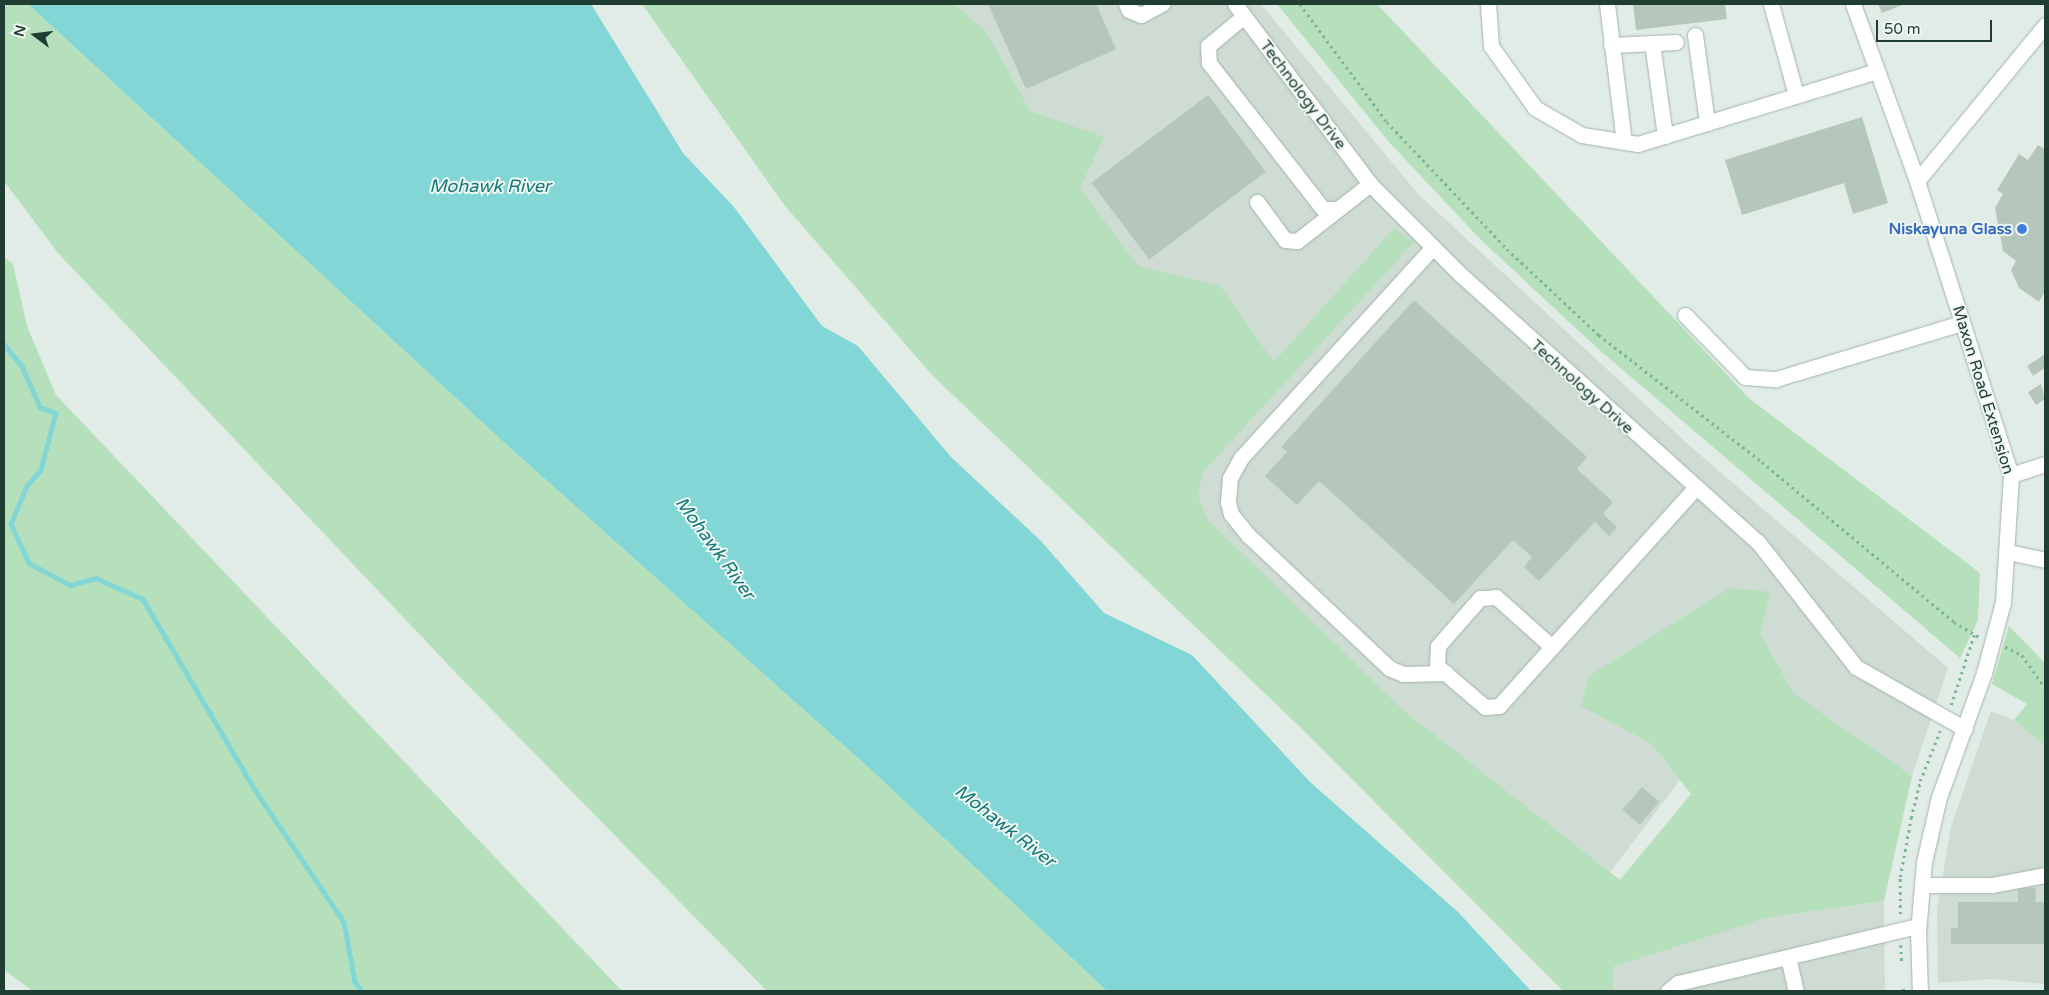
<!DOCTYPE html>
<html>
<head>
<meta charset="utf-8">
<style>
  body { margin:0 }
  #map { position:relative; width:2049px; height:995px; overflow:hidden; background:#e0ece5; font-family:"Varela Round",sans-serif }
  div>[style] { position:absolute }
  .built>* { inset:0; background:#cedcd3 }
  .green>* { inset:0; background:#b6dfbb }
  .water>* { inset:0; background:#82d7d6 }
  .stream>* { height:4.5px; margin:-2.25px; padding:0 2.25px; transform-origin:2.25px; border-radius:2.25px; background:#82d7d6 }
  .building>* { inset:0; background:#b5c7bd; transform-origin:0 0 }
  .path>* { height:2.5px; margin-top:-1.25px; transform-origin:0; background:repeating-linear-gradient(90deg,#7db399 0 2.5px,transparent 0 6.5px) }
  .roads { filter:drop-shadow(0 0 1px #a2b4ab) drop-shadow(0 0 1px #a2b4ab) }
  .minor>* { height:15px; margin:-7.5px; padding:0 7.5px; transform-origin:7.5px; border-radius:7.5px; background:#fff }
  .dots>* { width:14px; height:14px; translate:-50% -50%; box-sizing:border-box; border:2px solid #f0f8f3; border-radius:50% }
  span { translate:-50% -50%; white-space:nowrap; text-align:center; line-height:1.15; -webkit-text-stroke:4px #f0f8f3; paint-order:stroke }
  .street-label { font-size:16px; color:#1f3e31 }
  .shop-label { font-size:16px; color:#366cbe; font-weight:700 }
  .right { translate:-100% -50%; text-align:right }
  .water-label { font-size:18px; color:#14797a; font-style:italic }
  .frame { position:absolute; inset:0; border:5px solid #1f3e31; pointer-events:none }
  .north { position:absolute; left:10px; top:10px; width:50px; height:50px; -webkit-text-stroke:4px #f0f8f3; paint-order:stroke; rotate:285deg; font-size:14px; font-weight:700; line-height:20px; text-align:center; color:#1f3e31 }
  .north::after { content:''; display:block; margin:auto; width:18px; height:22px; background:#1f3e31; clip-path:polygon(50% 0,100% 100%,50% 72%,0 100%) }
  .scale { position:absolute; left:1876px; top:20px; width:116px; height:22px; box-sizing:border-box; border:2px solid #1f3e31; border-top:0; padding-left:6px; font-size:15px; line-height:18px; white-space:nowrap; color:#1f3e31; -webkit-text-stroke:4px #f0f8f3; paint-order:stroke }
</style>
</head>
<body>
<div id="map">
  <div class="built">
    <i style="clip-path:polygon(909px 4px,1261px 4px,1418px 194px,1691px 447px,1948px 668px,1912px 776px,1825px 716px,1717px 731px,1574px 920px,1187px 513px)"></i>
    <i style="clip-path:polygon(1991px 711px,2014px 720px,2045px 746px,2045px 984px,1990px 979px,1938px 983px,1937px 908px,1951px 827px)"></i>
    <i style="clip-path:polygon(1884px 901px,1885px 991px,1613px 991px,1612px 967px,1766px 918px)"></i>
  </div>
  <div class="green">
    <i style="clip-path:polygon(4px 4px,28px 4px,508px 446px,868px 767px,1107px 991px,767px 991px,459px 676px,58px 253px,4px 181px)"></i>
    <i style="clip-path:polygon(642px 4px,954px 4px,986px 31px,1030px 111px,1104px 137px,1080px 188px,1138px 266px,1220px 286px,1274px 362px,1394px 228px,1414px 242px,1203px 472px,1198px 496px,1208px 520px,1404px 711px,1620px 880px,1691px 794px,1652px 744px,1581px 706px,1589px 676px,1730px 588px,1770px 592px,1760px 634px,1794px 694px,1912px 776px,1884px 901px,1766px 918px,1613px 967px,1613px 991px,1563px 991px,1301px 728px,933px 376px,785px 206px)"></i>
    <i style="clip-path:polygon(1277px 4px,1377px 4px,1750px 399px,1980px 573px,1978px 620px,1960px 658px,1596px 347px,1480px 239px,1388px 141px)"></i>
    <i style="clip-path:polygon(4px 257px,13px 264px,27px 326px,56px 395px,622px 991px,33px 991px,4px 970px)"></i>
    <i style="clip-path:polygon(2009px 626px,2045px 663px,2045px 746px,2014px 720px,2027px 704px,1992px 684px)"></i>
  </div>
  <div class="water">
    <i style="clip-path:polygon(28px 4px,591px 4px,683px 153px,734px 207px,822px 326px,858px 346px,951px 457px,1040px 540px,1104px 613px,1192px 655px,1310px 782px,1458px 912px,1531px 991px,1107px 991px,868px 767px,508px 446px)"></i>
  </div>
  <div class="stream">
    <i style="left:4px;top:344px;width:28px;rotate:51deg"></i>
    <i style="left:22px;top:366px;width:45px;rotate:66.3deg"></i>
    <i style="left:40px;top:407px;width:17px;rotate:21deg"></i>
    <i style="left:56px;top:413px;width:59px;rotate:104.7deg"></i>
    <i style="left:41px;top:470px;width:21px;rotate:131deg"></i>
    <i style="left:27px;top:486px;width:41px;rotate:112.8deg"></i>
    <i style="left:11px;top:524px;width:43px;rotate:65.2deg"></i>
    <i style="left:29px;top:563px;width:47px;rotate:28.2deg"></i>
    <i style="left:70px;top:585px;width:27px;rotate:-15deg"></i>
    <i style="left:96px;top:578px;width:51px;rotate:24.1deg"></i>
    <i style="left:143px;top:599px;width:221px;rotate:59.6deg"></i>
    <i style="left:255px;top:790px;width:159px;rotate:56deg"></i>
    <i style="left:344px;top:922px;width:61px;rotate:79.6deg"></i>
    <i style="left:355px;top:982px;width:11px;rotate:52deg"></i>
  </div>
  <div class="building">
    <i style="clip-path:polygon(988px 4px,1096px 4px,1116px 49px,1026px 89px)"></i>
    <i style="clip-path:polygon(1633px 4px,1725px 4px,1727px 19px,1636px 30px)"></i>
    <i style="clip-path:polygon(1878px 4px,1905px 4px,1882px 13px)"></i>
    <i style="left:1208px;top:95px;width:96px;height:146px;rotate:53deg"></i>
    <i style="clip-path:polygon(1862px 117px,1888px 203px,1853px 214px,1844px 183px,1742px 215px,1725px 160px)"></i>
    <i style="clip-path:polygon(2038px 145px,2045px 149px,2045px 291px,2039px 302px,2019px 288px,2011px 270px,2016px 261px,2003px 251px,1995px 208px,2003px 194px,1997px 190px,2019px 154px,2028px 160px)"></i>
    <i style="clip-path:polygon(1414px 300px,1587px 457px,1577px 469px,1613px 502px,1603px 514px,1617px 527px,1609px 536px,1595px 522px,1539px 581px,1524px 567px,1532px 557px,1513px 540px,1454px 604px,1319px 481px,1297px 505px,1265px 476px,1287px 452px,1281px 447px)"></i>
    <i style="clip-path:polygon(2045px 354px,2045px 368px,2033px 376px,2027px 366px)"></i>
    <i style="clip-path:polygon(2041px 384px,2045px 399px,2036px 405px,2028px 392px)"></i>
    <i style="left:1642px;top:787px;width:23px;height:30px;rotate:41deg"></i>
    <i style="clip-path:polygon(2018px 888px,2036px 888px,2035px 902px,2045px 902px,2045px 944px,1951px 944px,1951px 928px,1958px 928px,1958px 902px,2018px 902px)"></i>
  </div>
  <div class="path">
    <i style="left:1300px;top:4px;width:147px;rotate:53.6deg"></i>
    <i style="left:1387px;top:122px;width:175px;rotate:46.6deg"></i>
    <i style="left:1507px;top:249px;width:126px;rotate:43.1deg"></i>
    <i style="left:1599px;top:335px;width:207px;rotate:37.9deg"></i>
    <i style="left:1762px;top:462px;width:250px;rotate:39.8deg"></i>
    <i style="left:1954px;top:622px;width:29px;rotate:31deg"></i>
    <i style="left:2005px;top:647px;width:19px;rotate:25deg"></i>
    <i style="left:2022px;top:655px;width:40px;rotate:55.1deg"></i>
    <i style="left:1951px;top:705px;width:74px;rotate:-71.8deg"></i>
    <i style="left:1900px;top:914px;width:37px;rotate:-90deg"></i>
    <i style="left:1900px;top:877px;width:60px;rotate:-79.4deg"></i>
    <i style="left:1911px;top:818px;width:38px;rotate:-76deg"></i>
    <i style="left:1920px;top:781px;width:54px;rotate:-68.2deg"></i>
    <i style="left:1901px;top:945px;width:19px;rotate:87deg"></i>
    <i style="left:1903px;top:991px;width:6px;rotate:-90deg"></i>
  </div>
  <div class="roads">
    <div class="minor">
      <i style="left:1126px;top:4px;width:7px;rotate:63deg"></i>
      <i style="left:1129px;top:10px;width:13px;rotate:23deg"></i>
      <i style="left:1141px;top:15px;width:24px;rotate:-28deg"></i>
      <i style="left:1235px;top:4px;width:225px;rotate:53.1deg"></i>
      <i style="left:1370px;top:184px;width:129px;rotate:45deg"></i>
      <i style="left:1461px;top:275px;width:399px;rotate:42deg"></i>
      <i style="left:1758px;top:542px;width:159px;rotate:51.9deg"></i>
      <i style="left:1856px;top:667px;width:125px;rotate:29.6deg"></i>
      <i style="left:1488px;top:4px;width:42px;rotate:85.9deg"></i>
      <i style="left:1491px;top:46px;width:76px;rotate:54.6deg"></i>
      <i style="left:1535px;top:108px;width:54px;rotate:29.9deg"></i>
      <i style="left:1582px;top:135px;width:57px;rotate:9.1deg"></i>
      <i style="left:1638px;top:144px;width:250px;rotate:-17deg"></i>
      <i style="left:1607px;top:4px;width:139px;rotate:83deg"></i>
      <i style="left:1771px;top:4px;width:94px;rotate:74.6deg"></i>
      <i style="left:1853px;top:4px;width:188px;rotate:70.1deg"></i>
      <i style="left:1917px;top:181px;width:309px;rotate:72.3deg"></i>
      <i style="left:2011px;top:475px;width:127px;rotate:93.6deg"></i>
      <i style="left:2003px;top:602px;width:73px;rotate:105deg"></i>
      <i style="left:1984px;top:673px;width:132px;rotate:109.9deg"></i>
      <i style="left:1939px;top:797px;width:67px;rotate:103deg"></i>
      <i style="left:1924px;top:862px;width:70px;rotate:94.9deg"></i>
      <i style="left:1918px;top:932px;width:59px;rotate:88.1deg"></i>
      <i style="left:1244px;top:16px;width:47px;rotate:140.2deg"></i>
      <i style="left:1208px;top:46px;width:17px;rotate:87deg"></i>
      <i style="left:1209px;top:63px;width:185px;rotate:52deg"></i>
      <i style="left:1323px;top:209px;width:15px"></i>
      <i style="left:1338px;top:209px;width:41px;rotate:-38deg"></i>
      <i style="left:1695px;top:35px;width:89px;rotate:82.2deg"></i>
      <i style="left:1652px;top:43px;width:94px;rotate:82deg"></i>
      <i style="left:1611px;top:45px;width:65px;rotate:-2.6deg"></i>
      <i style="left:1917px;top:181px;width:202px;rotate:-50.6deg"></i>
      <i style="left:1257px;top:202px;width:47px;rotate:53.6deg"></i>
      <i style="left:1285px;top:240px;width:12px;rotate:5deg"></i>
      <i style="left:1297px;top:241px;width:52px;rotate:-38deg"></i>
      <i style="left:1433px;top:247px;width:285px;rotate:132.3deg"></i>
      <i style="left:1241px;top:458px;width:23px;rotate:119deg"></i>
      <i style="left:1230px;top:478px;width:24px;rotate:95deg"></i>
      <i style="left:1228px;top:502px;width:12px;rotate:76deg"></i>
      <i style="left:1231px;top:514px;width:27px;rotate:51deg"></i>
      <i style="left:1248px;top:535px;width:194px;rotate:43.3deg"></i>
      <i style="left:1389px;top:668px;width:15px;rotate:23deg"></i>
      <i style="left:1403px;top:674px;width:43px;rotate:-1.3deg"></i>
      <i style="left:1685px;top:315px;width:86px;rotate:45.9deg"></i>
      <i style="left:1745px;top:377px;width:31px;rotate:4deg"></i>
      <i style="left:1776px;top:379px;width:194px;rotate:-16.8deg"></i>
      <i style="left:2011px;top:475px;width:36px;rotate:-18deg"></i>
      <i style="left:2008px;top:552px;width:38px;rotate:12deg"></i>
      <i style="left:1552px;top:647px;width:75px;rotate:-138.2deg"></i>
      <i style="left:1496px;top:597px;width:16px;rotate:176deg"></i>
      <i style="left:1480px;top:598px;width:64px;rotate:131.2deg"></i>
      <i style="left:1438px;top:646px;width:20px;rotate:93deg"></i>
      <i style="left:1437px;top:666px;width:63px;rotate:40.5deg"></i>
      <i style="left:1485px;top:707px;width:14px;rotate:-4deg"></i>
      <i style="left:1499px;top:706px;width:79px;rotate:-48.1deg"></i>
      <i style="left:1552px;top:647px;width:214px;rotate:-48deg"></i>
      <i style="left:1922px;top:885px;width:70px"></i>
      <i style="left:1992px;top:885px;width:54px;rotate:-10.7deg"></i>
      <i style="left:1788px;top:957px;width:35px;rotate:77deg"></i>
      <i style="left:1668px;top:991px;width:13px;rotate:-39deg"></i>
      <i style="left:1678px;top:983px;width:247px;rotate:-13.4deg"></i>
    </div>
  </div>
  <div class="dots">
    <i style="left:2022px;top:229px;background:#3f7fe0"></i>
  </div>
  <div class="street-label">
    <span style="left:1303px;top:95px;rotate:53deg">Technology Drive</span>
    <span style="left:1582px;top:387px;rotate:42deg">Technology Drive</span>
    <span style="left:1983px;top:390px;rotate:73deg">Maxon Road Extension</span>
  </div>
  <div class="shop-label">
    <span class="right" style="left:2012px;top:229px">Niskayuna Glass</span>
  </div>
  <div class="water-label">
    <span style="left:490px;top:186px">Mohawk River</span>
    <span style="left:715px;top:548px;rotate:54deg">Mohawk River</span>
    <span style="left:1005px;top:826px;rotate:38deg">Mohawk River</span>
  </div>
  <div class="frame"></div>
  <div class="north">N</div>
  <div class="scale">50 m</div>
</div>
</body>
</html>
